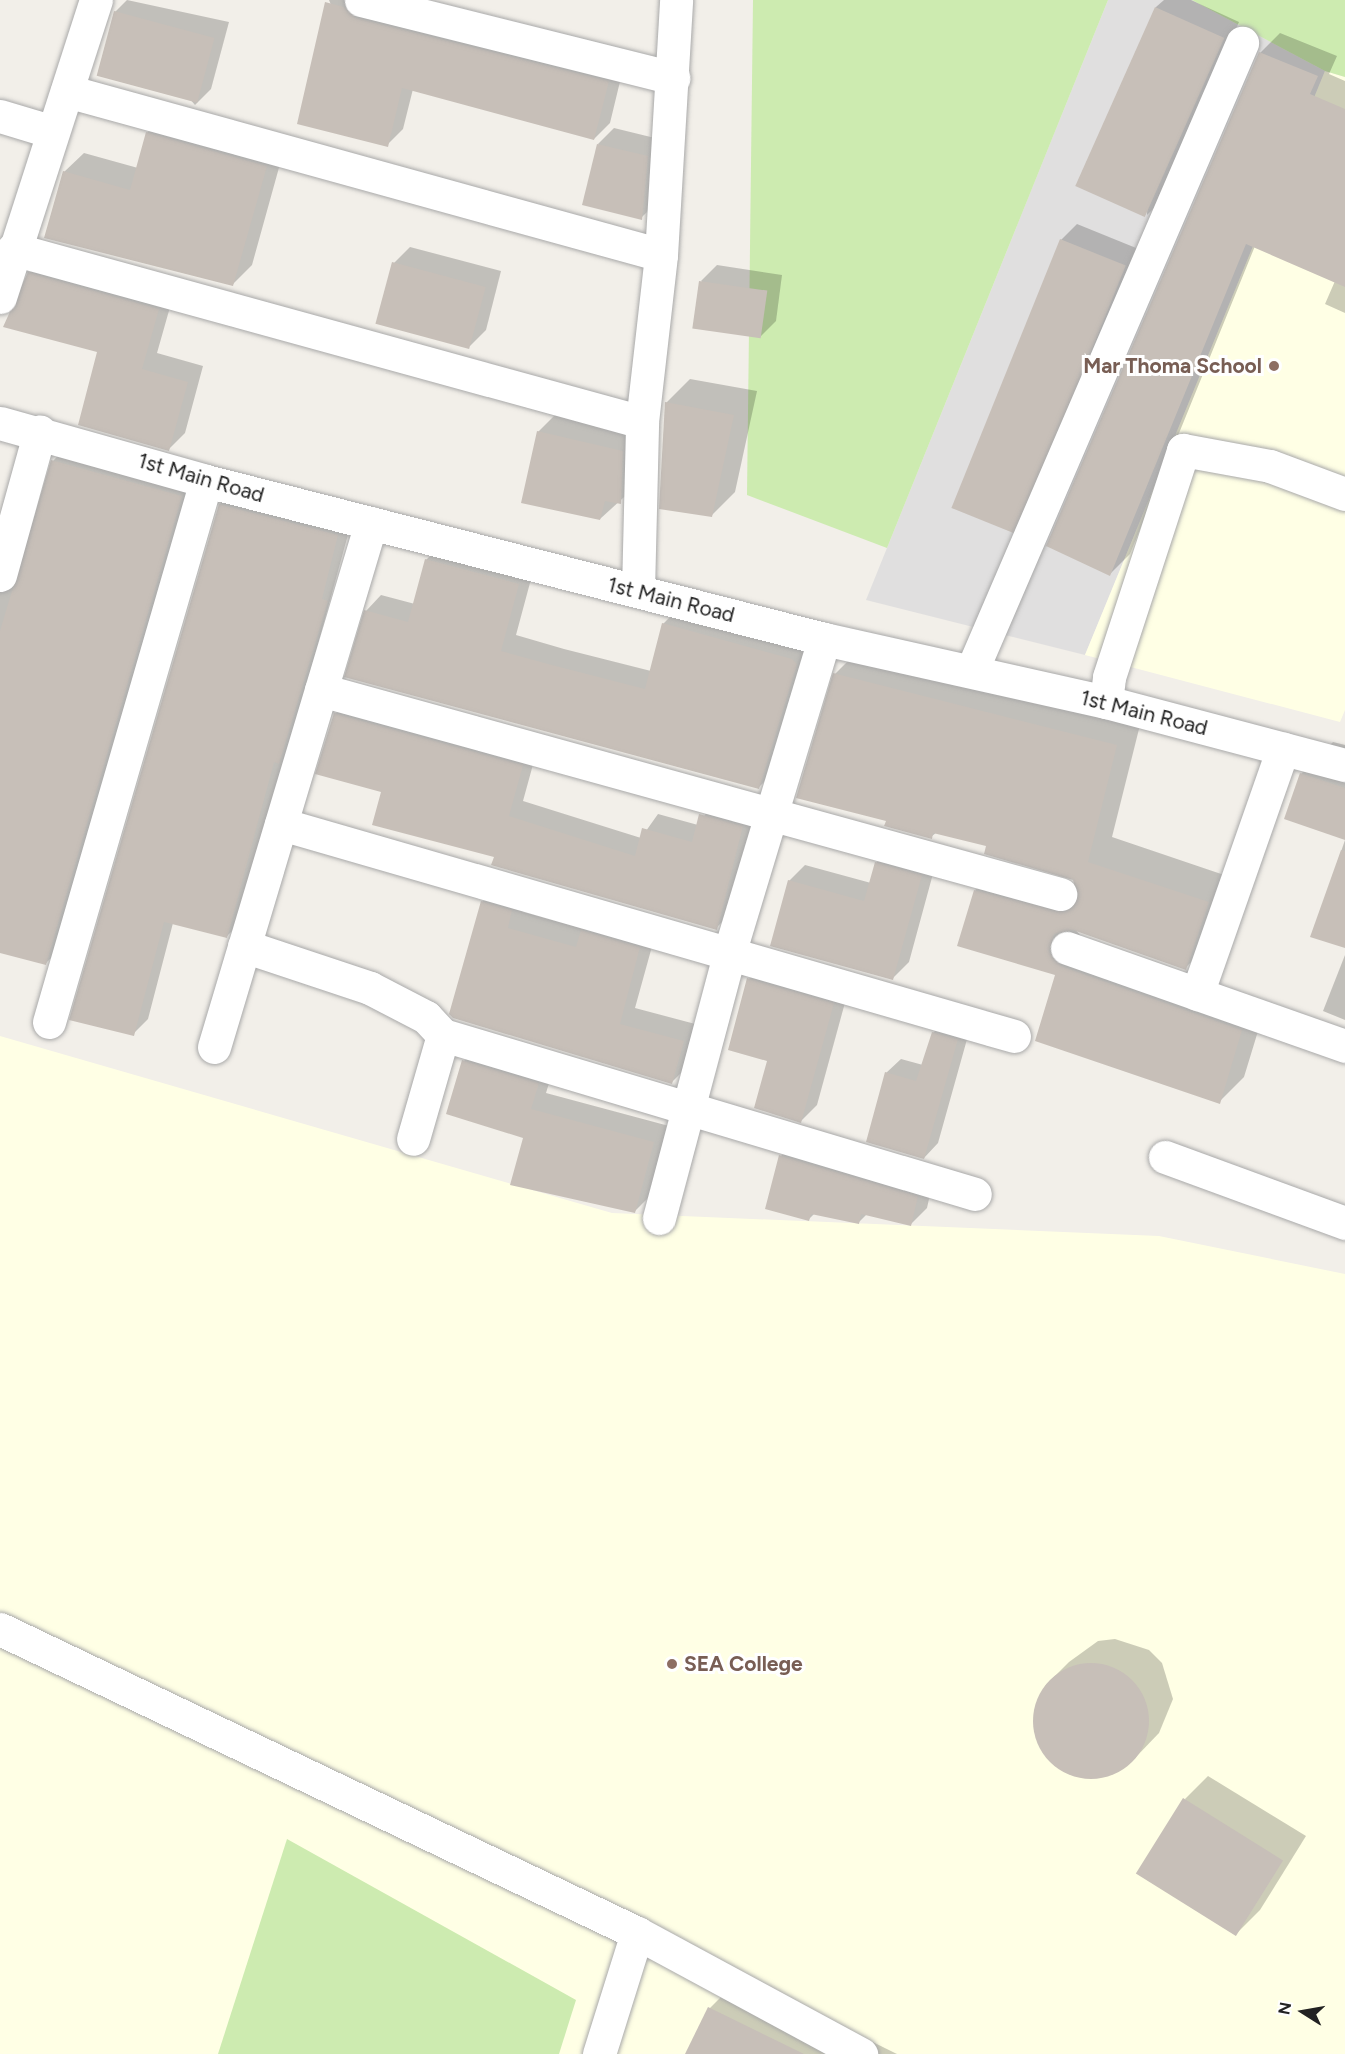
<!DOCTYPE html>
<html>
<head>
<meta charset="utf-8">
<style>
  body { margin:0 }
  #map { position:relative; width:1345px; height:2054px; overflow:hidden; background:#f2efe9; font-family:Figtree,sans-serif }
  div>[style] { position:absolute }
  .residential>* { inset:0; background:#e0dfdf }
  .education>* { inset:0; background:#ffffe5 }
  .grass>* { inset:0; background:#cdebb0 }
  .shadow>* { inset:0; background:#0003 }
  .building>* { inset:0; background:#c7bfb8; transform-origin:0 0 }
  .round { border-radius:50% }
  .roads { filter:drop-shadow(0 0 2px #a9a9a9) drop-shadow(0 0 2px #a9a9a9) }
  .minor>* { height:33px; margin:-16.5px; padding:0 16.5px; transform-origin:16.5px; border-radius:16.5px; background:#fff }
  .dots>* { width:16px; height:16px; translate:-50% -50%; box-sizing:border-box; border:3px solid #fff; border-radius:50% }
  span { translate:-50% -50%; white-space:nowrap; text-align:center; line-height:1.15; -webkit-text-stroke:6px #fff; paint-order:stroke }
  .education-label { font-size:21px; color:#785e54; font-weight:700 }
  .right { translate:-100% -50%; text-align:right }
  .left { translate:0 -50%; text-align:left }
  .street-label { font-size:21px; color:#222 }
  .north { position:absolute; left:1273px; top:1982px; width:60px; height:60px; -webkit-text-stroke:4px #fff; paint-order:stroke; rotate:281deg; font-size:16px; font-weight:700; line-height:24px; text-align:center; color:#222 }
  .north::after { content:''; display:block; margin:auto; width:21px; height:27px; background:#222; clip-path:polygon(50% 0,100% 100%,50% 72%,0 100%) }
</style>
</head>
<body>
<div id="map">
  <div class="residential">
    <i style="clip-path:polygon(1108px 0,1192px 0,1325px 71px,1085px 655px,866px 600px)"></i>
  </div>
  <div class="education">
    <i style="clip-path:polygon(1325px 71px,1345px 77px,1345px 710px,1340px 722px,1085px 655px)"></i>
    <i style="clip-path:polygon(0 1036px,612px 1213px,1159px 1236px,1345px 1274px,1345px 2054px,0 2054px)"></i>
  </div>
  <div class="grass">
    <i style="clip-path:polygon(753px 0,1108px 0,887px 548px,747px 495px)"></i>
    <i style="clip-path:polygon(1192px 0,1345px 0,1345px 77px,1325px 71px)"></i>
    <i style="clip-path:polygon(287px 1839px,576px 2000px,559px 2054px,218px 2054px)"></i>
  </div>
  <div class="shadow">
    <i style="clip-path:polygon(127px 0,229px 22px,211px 89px,195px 105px,115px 12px)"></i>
    <i style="clip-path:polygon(329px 0,370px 0,624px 65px,610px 123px,594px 139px,413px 89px,403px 129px,387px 145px)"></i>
    <i style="clip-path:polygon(1164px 0,1191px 0,1239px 22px,1163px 199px,1147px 215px,1156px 7px)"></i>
    <i style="clip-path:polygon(1280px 33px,1337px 56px,1329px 74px,1345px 81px,1345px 313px,1325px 304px,1335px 281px,1255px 246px,1130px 554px,1110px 574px,1260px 53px)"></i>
    <i style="clip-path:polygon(167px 114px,285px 146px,252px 265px,232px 285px,45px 237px,64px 172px,84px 153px,138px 168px,147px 133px)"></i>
    <i style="clip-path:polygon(614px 128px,663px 140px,657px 202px,641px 218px,598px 144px)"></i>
    <i style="clip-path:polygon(1077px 224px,1141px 250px,1027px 514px,1011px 530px,1061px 240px)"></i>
    <i style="clip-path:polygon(410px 247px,501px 271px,486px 330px,470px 346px,394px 263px)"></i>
    <i style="clip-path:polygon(45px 257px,174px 293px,157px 353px,203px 366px,185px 433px,169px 449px,99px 351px,29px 273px)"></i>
    <i style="clip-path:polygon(717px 265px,782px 275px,776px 321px,760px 337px,701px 281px)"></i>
    <i style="clip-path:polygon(690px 379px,757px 391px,735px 492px,711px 516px,666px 403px)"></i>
    <i style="clip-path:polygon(562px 408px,646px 427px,645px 478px,600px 519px,538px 432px)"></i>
    <i style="clip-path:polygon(70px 443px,199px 479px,63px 946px,45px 964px,0 951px,0 558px,18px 575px,53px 461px)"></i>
    <i style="clip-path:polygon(235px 489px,352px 520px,242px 921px,227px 936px,173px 923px,148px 1019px,133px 1034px,220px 504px)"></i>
    <i style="clip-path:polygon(442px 544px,534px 568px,516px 635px,564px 649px,651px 671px,663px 624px,679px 608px,807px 644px,774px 772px,759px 787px,366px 611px,381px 595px,415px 604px,426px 560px)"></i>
    <i style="clip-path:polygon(859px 650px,1141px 721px,1112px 837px,1233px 878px,1210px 944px,1185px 968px,1075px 929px,1085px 941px,1266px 1005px,1244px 1077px,1219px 1102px,1057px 974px,975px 890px,1000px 866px,1076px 885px,1074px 879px,988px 845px,937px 832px,931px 837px,888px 820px,835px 674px)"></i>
    <i style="clip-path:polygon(350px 699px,537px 750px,523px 801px,641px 838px,658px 814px,698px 825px,715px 800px,757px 811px,731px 913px,716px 928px,495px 856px,383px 791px,335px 714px)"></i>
    <i style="clip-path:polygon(1333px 742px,1345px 745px,1345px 838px,1301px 774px)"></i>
    <i style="clip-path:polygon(1345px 840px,1345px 947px,1312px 936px)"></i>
    <i style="clip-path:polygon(892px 847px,937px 859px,909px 962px,893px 978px,789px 881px,805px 865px,871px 883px,876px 863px)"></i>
    <i style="clip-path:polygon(498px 886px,527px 895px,523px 912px,584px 929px,598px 915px,656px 932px,635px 1008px,699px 1025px,688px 1066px,672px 1082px,451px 1014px,482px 902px)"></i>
    <i style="clip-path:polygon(1345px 955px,1345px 1020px,1323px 1011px)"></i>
    <i style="clip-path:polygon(765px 963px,849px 988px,817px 1105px,801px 1121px,769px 1060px,749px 979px)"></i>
    <i style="clip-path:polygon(948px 1018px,971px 1025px,938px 1143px,924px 1158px,886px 1073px,901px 1059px,923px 1065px,933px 1033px)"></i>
    <i style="clip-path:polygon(480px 1045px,554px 1067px,546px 1093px,669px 1126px,650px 1196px,634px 1212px,525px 1137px,464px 1061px)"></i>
    <i style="clip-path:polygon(797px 1140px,933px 1181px,927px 1208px,911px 1224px,867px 1214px,858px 1223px,815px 1213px,809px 1219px,781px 1156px)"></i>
    <i style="clip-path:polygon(1115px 1639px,1149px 1650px,1162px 1663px,1173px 1699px,1159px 1733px,1135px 1758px,1121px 1770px,1088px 1778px,1055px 1766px,1036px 1737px,1034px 1720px,1045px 1686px,1069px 1662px,1098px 1641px)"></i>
    <i style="clip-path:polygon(1208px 1776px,1306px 1836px,1260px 1910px,1237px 1933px,1185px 1799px)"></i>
    <i style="clip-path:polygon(741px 1977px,897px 2054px,687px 2054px,710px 2008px)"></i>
  </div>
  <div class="building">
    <i style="clip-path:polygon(325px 2px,344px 7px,356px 18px,609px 81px,594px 140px,402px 88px,388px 147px,297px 124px)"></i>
    <i style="left:1155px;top:7px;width:76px;height:196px;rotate:24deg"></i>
    <i style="left:114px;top:11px;width:104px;height:67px;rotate:15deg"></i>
    <i style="clip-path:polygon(1259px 52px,1318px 76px,1310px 94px,1345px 109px,1345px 287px,1246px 244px,1110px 576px,1046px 546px)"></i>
    <i style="clip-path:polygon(146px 132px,267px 166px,233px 286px,44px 238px,63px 171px,130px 190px)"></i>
    <i style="clip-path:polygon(597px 144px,648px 156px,642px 220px,582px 205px)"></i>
    <i style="left:1060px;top:239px;width:71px;height:290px;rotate:22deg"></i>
    <i style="left:392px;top:262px;width:97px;height:64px;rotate:15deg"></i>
    <i style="clip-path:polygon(28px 272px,159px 309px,142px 369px,188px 382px,169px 451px,78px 425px,97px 352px,3px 327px)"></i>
    <i style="left:699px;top:281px;width:69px;height:48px;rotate:8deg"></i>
    <i style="clip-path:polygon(665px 402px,734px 415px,712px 517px,659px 509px)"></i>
    <i style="clip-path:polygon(537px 431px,623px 451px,621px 504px,605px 501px,600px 520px,521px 503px)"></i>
    <i style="clip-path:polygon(51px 460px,182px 496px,46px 965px,0 953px,0 631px)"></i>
    <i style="clip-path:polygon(219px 504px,338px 535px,322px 599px,328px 601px,279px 764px,274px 762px,227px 938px,164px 922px,134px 1036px,69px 1020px)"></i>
    <i style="clip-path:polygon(425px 559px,519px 584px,501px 651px,548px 664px,645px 689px,662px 623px,792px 659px,797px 664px,759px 789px,344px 677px,364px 610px,408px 622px)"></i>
    <i style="clip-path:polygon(833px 673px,1117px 745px,1088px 862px,1209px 902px,1186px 970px,1073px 930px,1054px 934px,1049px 952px,1061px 966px,1242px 1030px,1220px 1104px,1035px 1041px,1055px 975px,957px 946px,974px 890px,1064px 912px,1078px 898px,1073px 880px,984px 854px,986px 846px,933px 833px,932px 839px,884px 826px,886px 821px,796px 798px)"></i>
    <i style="clip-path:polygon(334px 713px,523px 765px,509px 816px,635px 856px,642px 828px,692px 842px,699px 814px,743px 826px,717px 930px,491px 865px,494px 857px,372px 825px,381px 792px,315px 774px)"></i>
    <i style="clip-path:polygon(1300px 773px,1345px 788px,1345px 840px,1284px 819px)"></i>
    <i style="clip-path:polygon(1341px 850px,1345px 851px,1345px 948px,1310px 937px)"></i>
    <i style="clip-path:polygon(875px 862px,922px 875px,893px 980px,770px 946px,788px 880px,864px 901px)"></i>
    <i style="clip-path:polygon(481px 901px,512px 910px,508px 928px,576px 947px,581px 930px,640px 947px,620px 1024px,684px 1041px,672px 1084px,453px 1018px,449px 1014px)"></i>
    <i style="clip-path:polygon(747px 978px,834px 1003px,801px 1123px,754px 1108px,767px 1061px,728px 1050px)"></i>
    <i style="clip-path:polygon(932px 1032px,958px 1039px,924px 1159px,866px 1142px,885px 1072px,916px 1081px)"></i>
    <i style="clip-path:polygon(462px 1060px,539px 1083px,531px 1109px,654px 1142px,635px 1213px,510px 1185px,523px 1138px,446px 1114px)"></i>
    <i style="clip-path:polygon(779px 1155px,918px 1196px,911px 1226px,861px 1214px,859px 1224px,811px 1214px,809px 1221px,765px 1209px)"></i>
    <i class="round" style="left:1033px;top:1663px;width:116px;height:116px"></i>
    <i style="left:1183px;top:1798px;width:118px;height:89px;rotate:32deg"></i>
    <i style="clip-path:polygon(708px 2007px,804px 2054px,685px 2054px)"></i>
  </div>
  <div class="roads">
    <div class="minor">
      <i style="left:361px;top:0;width:322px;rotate:14deg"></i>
      <i style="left:67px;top:91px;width:616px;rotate:15.43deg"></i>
      <i style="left:0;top:116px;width:55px;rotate:16.8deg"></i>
      <i style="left:13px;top:249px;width:652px;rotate:15.38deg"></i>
      <i style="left:0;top:297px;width:312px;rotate:-72.1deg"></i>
      <i style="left:0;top:423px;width:214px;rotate:15.7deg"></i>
      <i style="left:206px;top:481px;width:638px;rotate:14.34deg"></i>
      <i style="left:824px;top:639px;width:289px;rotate:12.6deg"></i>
      <i style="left:1106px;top:702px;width:247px;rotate:14.8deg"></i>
      <i style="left:0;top:575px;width:149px;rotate:-74.5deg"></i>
      <i style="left:638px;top:591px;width:169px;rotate:-88.6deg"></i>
      <i style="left:642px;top:422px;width:168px;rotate:-83.5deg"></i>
      <i style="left:661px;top:255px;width:255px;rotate:-86.6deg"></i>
      <i style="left:972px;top:670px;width:683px;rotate:-66.7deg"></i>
      <i style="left:321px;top:690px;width:767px;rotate:15.43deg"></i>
      <i style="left:1106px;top:702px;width:25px;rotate:-83deg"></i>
      <i style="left:1109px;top:677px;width:239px;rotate:-71.9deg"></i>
      <i style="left:1183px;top:450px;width:88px;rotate:10.4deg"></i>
      <i style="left:1270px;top:466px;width:80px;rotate:20.5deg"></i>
      <i style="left:281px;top:824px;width:763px;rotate:16.13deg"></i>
      <i style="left:244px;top:946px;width:133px;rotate:18.4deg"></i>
      <i style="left:370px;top:988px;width:63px;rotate:27.4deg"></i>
      <i style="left:426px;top:1017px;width:25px;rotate:47deg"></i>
      <i style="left:443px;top:1035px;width:108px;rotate:106.1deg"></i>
      <i style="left:1067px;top:948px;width:295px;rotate:19.4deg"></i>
      <i style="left:1197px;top:994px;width:260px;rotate:-70.7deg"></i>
      <i style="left:49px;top:1022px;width:563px;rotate:-73.82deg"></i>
      <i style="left:443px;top:1035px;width:555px;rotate:16.64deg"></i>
      <i style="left:214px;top:1047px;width:547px;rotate:-73.32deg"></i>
      <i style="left:1165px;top:1157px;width:192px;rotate:20.1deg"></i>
      <i style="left:659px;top:1218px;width:273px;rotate:-75.1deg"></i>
      <i style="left:729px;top:954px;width:329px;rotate:-73.2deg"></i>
      <i style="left:0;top:1629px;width:706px;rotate:25.51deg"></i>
      <i style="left:637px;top:1933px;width:255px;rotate:28.4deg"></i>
      <i style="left:599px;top:2054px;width:127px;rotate:-72.6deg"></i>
    </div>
  </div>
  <div class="dots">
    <i style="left:1274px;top:366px;background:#8d6e63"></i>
    <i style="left:672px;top:1664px;background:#8d6e63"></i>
  </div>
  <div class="education-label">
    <span class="right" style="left:1262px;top:366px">Mar Thoma School</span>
    <span class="left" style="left:684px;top:1664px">SEA College</span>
  </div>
  <div class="street-label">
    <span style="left:201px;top:478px;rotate:16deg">1st Main Road</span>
    <span style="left:671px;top:600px;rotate:14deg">1st Main Road</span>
    <span style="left:1144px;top:713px;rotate:14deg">1st Main Road</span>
  </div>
  <div class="north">N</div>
</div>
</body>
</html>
